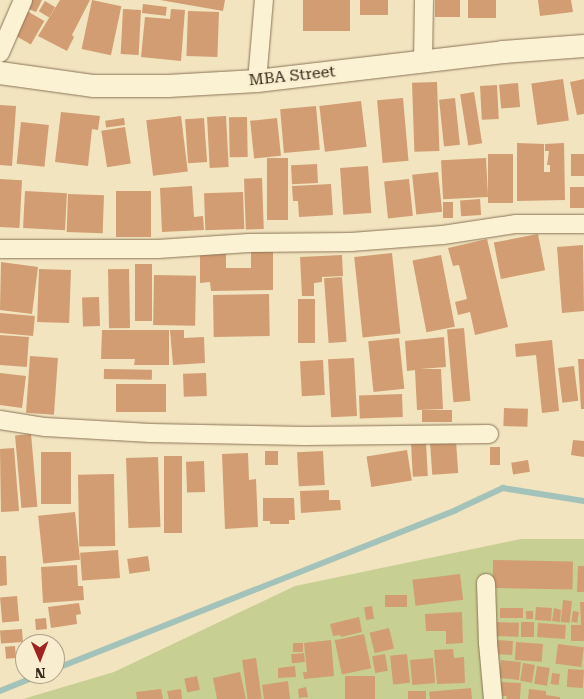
<!DOCTYPE html>
<html>
<head>
<meta charset="utf-8">
<style>
  body { margin:0 }
  #map { position:relative; width:584px; height:699px; overflow:hidden; background:#f1e4bf; font-family:"Roboto Serif",serif }
  div>[style] { position:absolute }
  .green>* { inset:0; background:#c7d092 }
  .stream>* { height:5.5px; margin:-2.75px; padding:0 2.75px; transform-origin:2.75px; border-radius:2.75px; background:#a3c3ba }
  .building>* { inset:0; background:#d29d72; transform-origin:0 0 }
  .roads { filter:drop-shadow(0 0 1px #8b7456) drop-shadow(0 0 1px #8b7456) }
  .minor>* { height:18px; margin:-9px; padding:0 9px; transform-origin:9px; border-radius:9px; background:#fbf1d3 }
  .tertiary>* { height:22px; margin:-11px; padding:0 11px; transform-origin:11px; border-radius:11px; background:#fbf1d3 }
  span { translate:-50% -50%; white-space:nowrap; text-align:center; line-height:1.15; -webkit-text-stroke:4px #f8eecf; paint-order:stroke }
  .street-label { font-size:16px; color:#3a2b1c }
  .north { position:absolute; left:15px; top:634px; width:50px; height:50px; box-sizing:border-box; background:#f8eecf; border:1px solid #aca087; border-radius:50%; rotate:179deg; font-size:14px; font-weight:700; line-height:20px; text-align:center; color:#3a2b1c }
  .north::after { content:''; display:block; margin:auto; width:18px; height:22px; background:#9f2421; clip-path:polygon(50% 0,100% 100%,50% 72%,0 100%) }
</style>
</head>
<body>
<div id="map">
  <div class="green">
    <i style="clip-path:polygon(521px 539px,584px 539px,584px 699px,23px 699px,114px 672px,295px 586px)"></i>
  </div>
  <div class="stream">
    <i style="left:55px;top:669px;width:431px;rotate:-21.6deg"></i>
    <i style="left:456px;top:510px;width:52px;rotate:-25.1deg"></i>
    <i style="left:503px;top:488px;width:82px;rotate:9.1deg"></i>
    <i style="left:0;top:691px;width:45px;rotate:-22deg"></i>
  </div>
  <div class="building">
    <i style="clip-path:polygon(28px 0,42px 0,36px 12px,24px 7px)"></i>
    <i style="clip-path:polygon(60px 0,90px 0,72px 35px,74px 37px,67px 51px,38px 36px)"></i>
    <i style="left:92px;top:0;width:30px;height:50px;rotate:12deg"></i>
    <i style="clip-path:polygon(160px 0,225px 0,223px 11px)"></i>
    <i style="left:303px;top:0;width:47px;height:31px"></i>
    <i style="left:360px;top:0;width:28px;height:15px"></i>
    <i style="left:435px;top:0;width:25px;height:17px"></i>
    <i style="left:468px;top:0;width:28px;height:18px"></i>
    <i style="clip-path:polygon(538px 0,571px 0,573px 12px,540px 16px)"></i>
    <i style="left:45px;top:1px;width:12px;height:12px;rotate:31deg"></i>
    <i style="left:143px;top:4px;width:24px;height:9px;rotate:7deg"></i>
    <i style="left:123px;top:9px;width:18px;height:45px;rotate:3deg"></i>
    <i style="clip-path:polygon(171px 9px,185px 10px,181px 61px,141px 57px,145px 17px,170px 19px)"></i>
    <i style="left:27px;top:11px;width:20px;height:27px;rotate:30deg"></i>
    <i style="left:188px;top:11px;width:31px;height:45px;rotate:2deg"></i>
    <i style="left:563px;top:79px;width:42px;height:32px;rotate:82deg"></i>
    <i style="clip-path:polygon(584px 79px,584px 114px,577px 115px,570px 82px)"></i>
    <i style="left:437px;top:82px;width:69px;height:25px;rotate:88deg"></i>
    <i style="left:518px;top:83px;width:24px;height:19px;rotate:85deg"></i>
    <i style="left:497px;top:85px;width:34px;height:17px;rotate:87deg"></i>
    <i style="left:474px;top:92px;width:52px;height:14px;rotate:81deg"></i>
    <i style="left:403px;top:98px;width:63px;height:26px;rotate:85deg"></i>
    <i style="left:455px;top:98px;width:47px;height:16px;rotate:84deg"></i>
    <i style="left:361px;top:101px;width:46px;height:42px;rotate:83deg"></i>
    <i style="clip-path:polygon(0 105px,16px 106px,12px 166px,0 165px)"></i>
    <i style="left:316px;top:106px;width:44px;height:36px;rotate:85deg"></i>
    <i style="clip-path:polygon(61px 112px,100px 116px,98px 130px,92px 129px,88px 166px,55px 162px)"></i>
    <i style="left:181px;top:116px;width:56px;height:35px;rotate:83deg"></i>
    <i style="left:226px;top:116px;width:51px;height:19px;rotate:87deg"></i>
    <i style="left:247px;top:117px;width:40px;height:18px;rotate:89deg"></i>
    <i style="left:124px;top:118px;width:7px;height:19px;rotate:82deg"></i>
    <i style="left:204px;top:118px;width:44px;height:19px;rotate:86deg"></i>
    <i style="left:277px;top:118px;width:38px;height:27px;rotate:84deg"></i>
    <i style="left:21px;top:122px;width:28px;height:42px;rotate:6deg"></i>
    <i style="left:125px;top:127px;width:37px;height:24px;rotate:81deg"></i>
    <i style="clip-path:polygon(517px 143px,544px 144px,544px 172px,550px 172px,550px 165px,547px 165px,549px 151px,545px 151px,545px 144px,564px 143px,565px 200px,517px 201px)"></i>
    <i style="left:488px;top:154px;width:25px;height:49px"></i>
    <i style="left:584px;top:154px;width:22px;height:13px;rotate:90deg"></i>
    <i style="left:267px;top:158px;width:21px;height:62px"></i>
    <i style="left:486px;top:158px;width:39px;height:45px;rotate:87deg"></i>
    <i style="left:317px;top:164px;width:19px;height:26px;rotate:87deg"></i>
    <i style="left:368px;top:166px;width:47px;height:28px;rotate:86deg"></i>
    <i style="left:438px;top:172px;width:40px;height:26px;rotate:84deg"></i>
    <i style="left:262px;top:178px;width:51px;height:18px;rotate:88deg"></i>
    <i style="left:0;top:179px;width:22px;height:48px;rotate:3deg"></i>
    <i style="left:409px;top:179px;width:37px;height:25px;rotate:84deg"></i>
    <i style="clip-path:polygon(331px 184px,333px 215px,299px 217px,298px 201px,293px 201px,292px 186px)"></i>
    <i style="clip-path:polygon(192px 186px,194px 217px,203px 216px,204px 230px,162px 232px,160px 188px)"></i>
    <i style="left:570px;top:187px;width:14px;height:21px"></i>
    <i style="left:25px;top:191px;width:42px;height:37px;rotate:3deg"></i>
    <i style="left:151px;top:191px;width:46px;height:35px;rotate:90deg"></i>
    <i style="left:243px;top:192px;width:37px;height:39px;rotate:88deg"></i>
    <i style="left:68px;top:194px;width:36px;height:38px;rotate:2deg"></i>
    <i style="left:480px;top:199px;width:16px;height:20px;rotate:86deg"></i>
    <i style="left:443px;top:202px;width:10px;height:16px"></i>
    <i style="left:538px;top:234px;width:37px;height:45px;rotate:79deg"></i>
    <i style="clip-path:polygon(487px 239px,508px 327px,475px 335px,470px 312px,458px 315px,455px 302px,467px 299px,459px 265px,453px 266px,448px 248px)"></i>
    <i style="clip-path:polygon(583px 245px,584px 311px,562px 313px,557px 247px)"></i>
    <i style="clip-path:polygon(200px 250px,226px 250px,226px 268px,251px 268px,251px 252px,273px 251px,273px 290px,211px 291px,210px 282px,200px 283px)"></i>
    <i style="left:392px;top:253px;width:81px;height:38px;rotate:84deg"></i>
    <i style="clip-path:polygon(342px 255px,343px 276px,322px 277px,322px 282px,314px 283px,314px 296px,302px 296px,300px 257px)"></i>
    <i style="left:441px;top:255px;width:73px;height:29px;rotate:79deg"></i>
    <i style="clip-path:polygon(1px 262px,38px 267px,32px 314px,0 310px)"></i>
    <i style="left:135px;top:264px;width:17px;height:57px"></i>
    <i style="left:39px;top:269px;width:32px;height:53px;rotate:2deg"></i>
    <i style="left:129px;top:269px;width:59px;height:21px;rotate:89deg"></i>
    <i style="left:154px;top:275px;width:42px;height:50px;rotate:1deg"></i>
    <i style="left:342px;top:277px;width:65px;height:18px;rotate:86deg"></i>
    <i style="left:269px;top:294px;width:42px;height:56px;rotate:89deg"></i>
    <i style="left:99px;top:297px;width:29px;height:17px;rotate:88deg"></i>
    <i style="left:298px;top:299px;width:17px;height:44px"></i>
    <i style="left:0;top:313px;width:35px;height:20px;rotate:5deg"></i>
    <i style="left:464px;top:328px;width:73px;height:17px;rotate:85deg"></i>
    <i style="clip-path:polygon(102px 330px,169px 330px,169px 365px,134px 365px,135px 359px,101px 359px)"></i>
    <i style="clip-path:polygon(170px 330px,184px 330px,184px 338px,204px 337px,205px 363px,173px 365px)"></i>
    <i style="left:0;top:335px;width:29px;height:30px;rotate:4deg"></i>
    <i style="clip-path:polygon(444px 337px,446px 367px,420px 369px,441px 369px,443px 409px,417px 410px,415px 370px,407px 371px,405px 341px)"></i>
    <i style="left:399px;top:338px;width:51px;height:31px;rotate:84deg"></i>
    <i style="clip-path:polygon(552px 340px,559px 411px,542px 413px,536px 355px,516px 357px,515px 344px)"></i>
    <i style="left:30px;top:356px;width:28px;height:57px;rotate:4deg"></i>
    <i style="left:354px;top:358px;width:58px;height:26px;rotate:87deg"></i>
    <i style="clip-path:polygon(578px 359px,584px 359px,584px 409px,581px 409px)"></i>
    <i style="left:323px;top:360px;width:35px;height:23px;rotate:87deg"></i>
    <i style="left:574px;top:366px;width:35px;height:16px;rotate:83deg"></i>
    <i style="left:104px;top:369px;width:48px;height:10px;rotate:1deg"></i>
    <i style="clip-path:polygon(0 373px,26px 376px,22px 408px,0 405px)"></i>
    <i style="left:206px;top:373px;width:23px;height:23px;rotate:88deg"></i>
    <i style="left:116px;top:384px;width:50px;height:28px"></i>
    <i style="left:402px;top:394px;width:23px;height:43px;rotate:88deg"></i>
    <i style="left:504px;top:408px;width:24px;height:18px;rotate:2deg"></i>
    <i style="left:452px;top:410px;width:12px;height:30px;rotate:90deg"></i>
    <i style="left:31px;top:434px;width:73px;height:16px;rotate:85deg"></i>
    <i style="clip-path:polygon(573px 440px,584px 441px,584px 457px,571px 455px)"></i>
    <i style="left:456px;top:441px;width:32px;height:26px;rotate:86deg"></i>
    <i style="left:426px;top:442px;width:34px;height:15px;rotate:87deg"></i>
    <i style="left:490px;top:447px;width:10px;height:18px"></i>
    <i style="clip-path:polygon(14px 448px,19px 511px,1px 512px,0 449px)"></i>
    <i style="left:407px;top:450px;width:31px;height:41px;rotate:81deg"></i>
    <i style="left:265px;top:451px;width:13px;height:14px"></i>
    <i style="left:323px;top:451px;width:34px;height:26px;rotate:87deg"></i>
    <i style="left:41px;top:452px;width:30px;height:52px"></i>
    <i style="clip-path:polygon(248px 453px,249px 480px,256px 479px,258px 527px,225px 529px,222px 454px)"></i>
    <i style="left:164px;top:456px;width:18px;height:77px"></i>
    <i style="left:158px;top:457px;width:70px;height:32px;rotate:88deg"></i>
    <i style="left:528px;top:460px;width:12px;height:17px;rotate:81deg"></i>
    <i style="left:204px;top:461px;width:31px;height:18px;rotate:88deg"></i>
    <i style="left:114px;top:474px;width:72px;height:36px;rotate:89deg"></i>
    <i style="clip-path:polygon(329px 490px,329px 500px,340px 500px,341px 510px,301px 513px,300px 491px)"></i>
    <i style="clip-path:polygon(263px 498px,294px 498px,295px 520px,289px 520px,289px 524px,270px 524px,270px 521px,263px 521px)"></i>
    <i style="left:75px;top:512px;width:48px;height:37px;rotate:84deg"></i>
    <i style="left:118px;top:550px;width:28px;height:38px;rotate:86deg"></i>
    <i style="clip-path:polygon(0 556px,6px 556px,7px 585px,0 586px)"></i>
    <i style="left:148px;top:556px;width:15px;height:21px;rotate:82deg"></i>
    <i style="left:493px;top:560px;width:80px;height:28px;rotate:1deg"></i>
    <i style="clip-path:polygon(77px 565px,78px 586px,83px 586px,84px 600px,43px 603px,41px 567px)"></i>
    <i style="clip-path:polygon(578px 566px,584px 566px,584px 592px,577px 592px)"></i>
    <i style="left:460px;top:574px;width:26px;height:48px;rotate:83deg"></i>
    <i style="left:385px;top:595px;width:22px;height:12px"></i>
    <i style="left:17px;top:596px;width:25px;height:17px;rotate:85deg"></i>
    <i style="left:563px;top:600px;width:9px;height:22px;rotate:6deg"></i>
    <i style="clip-path:polygon(580px 602px,584px 602px,584px 641px,571px 641px,571px 625px,581px 625px)"></i>
    <i style="clip-path:polygon(79px 603px,81px 614px,76px 615px,77px 624px,51px 628px,48px 607px)"></i>
    <i style="left:372px;top:606px;width:13px;height:8px;rotate:81deg"></i>
    <i style="left:536px;top:607px;width:16px;height:13px;rotate:4deg"></i>
    <i style="left:500px;top:608px;width:23px;height:10px"></i>
    <i style="clip-path:polygon(554px 608px,561px 610px,560px 622px,552px 621px)"></i>
    <i style="left:526px;top:611px;width:7px;height:8px"></i>
    <i style="left:573px;top:611px;width:6px;height:11px;rotate:9deg"></i>
    <i style="clip-path:polygon(462px 612px,463px 643px,446px 644px,446px 631px,426px 631px,425px 614px)"></i>
    <i style="clip-path:polygon(359px 617px,362px 632px,341px 637px,340px 635px,333px 636px,330px 624px)"></i>
    <i style="left:46px;top:618px;width:11px;height:11px;rotate:85deg"></i>
    <i style="left:494px;top:622px;width:25px;height:14px;rotate:2deg"></i>
    <i style="left:521px;top:622px;width:13px;height:15px"></i>
    <i style="left:538px;top:623px;width:28px;height:14px;rotate:4deg"></i>
    <i style="left:389px;top:628px;width:21px;height:20px;rotate:76deg"></i>
    <i style="left:22px;top:629px;width:13px;height:22px;rotate:86deg"></i>
    <i style="left:364px;top:634px;width:35px;height:30px;rotate:78deg"></i>
    <i style="clip-path:polygon(331px 640px,334px 676px,304px 679px,303px 672px,307px 672px,304px 643px)"></i>
    <i style="left:495px;top:640px;width:18px;height:14px;rotate:3deg"></i>
    <i style="left:516px;top:642px;width:27px;height:18px;rotate:4deg"></i>
    <i style="left:293px;top:643px;width:10px;height:9px"></i>
    <i style="left:558px;top:644px;width:26px;height:20px;rotate:7deg"></i>
    <i style="left:15px;top:646px;width:12px;height:10px;rotate:85deg"></i>
    <i style="clip-path:polygon(453px 649px,454px 658px,464px 657px,465px 683px,437px 684px,434px 650px)"></i>
    <i style="left:304px;top:653px;width:9px;height:13px;rotate:84deg"></i>
    <i style="left:385px;top:654px;width:17px;height:13px;rotate:80deg"></i>
    <i style="left:407px;top:654px;width:29px;height:17px;rotate:84deg"></i>
    <i style="left:256px;top:658px;width:41px;height:14px;rotate:82deg"></i>
    <i style="left:433px;top:658px;width:25px;height:23px;rotate:85deg"></i>
    <i style="left:501px;top:660px;width:20px;height:18px;rotate:6deg"></i>
    <i style="left:523px;top:663px;width:12px;height:18px;rotate:9deg"></i>
    <i style="clip-path:polygon(295px 666px,296px 677px,278px 678px,278px 668px)"></i>
    <i style="left:537px;top:666px;width:13px;height:18px;rotate:9deg"></i>
    <i style="left:568px;top:669px;width:16px;height:18px;rotate:4deg"></i>
    <i style="clip-path:polygon(240px 672px,246px 699px,217px 699px,213px 678px)"></i>
    <i style="left:552px;top:673px;width:8px;height:11px;rotate:7deg"></i>
    <i style="left:197px;top:676px;width:14px;height:13px;rotate:78deg"></i>
    <i style="left:375px;top:676px;width:23px;height:30px;rotate:90deg"></i>
    <i style="clip-path:polygon(288px 681px,290px 699px,264px 699px,262px 685px)"></i>
    <i style="clip-path:polygon(499px 682px,521px 683px,520px 699px,506px 699px,507px 696px,498px 696px)"></i>
    <i style="clip-path:polygon(306px 687px,308px 697px,299px 698px,298px 689px)"></i>
    <i style="left:471px;top:688px;width:11px;height:42px;rotate:85deg"></i>
    <i style="clip-path:polygon(161px 689px,163px 699px,137px 699px,136px 692px)"></i>
    <i style="clip-path:polygon(181px 689px,182px 699px,169px 699px,167px 691px)"></i>
    <i style="clip-path:polygon(529px 689px,546px 691px,546px 695px,560px 697px,560px 699px,528px 699px)"></i>
    <i style="left:426px;top:691px;width:8px;height:18px;rotate:90deg"></i>
  </div>
  <div class="roads">
    <div class="minor">
      <i style="left:0;top:53px;width:58px;rotate:-66.5deg"></i>
      <i style="left:423px;top:62px;width:62px;rotate:-89.1deg"></i>
      <i style="left:257px;top:81px;width:81px;rotate:-85.1deg"></i>
      <i style="left:0;top:249px;width:158px"></i>
      <i style="left:158px;top:249px;width:91px;rotate:-3.8deg"></i>
      <i style="left:249px;top:243px;width:102px;rotate:-0.6deg"></i>
      <i style="left:351px;top:242px;width:92px;rotate:-4.4deg"></i>
      <i style="left:443px;top:235px;width:74px;rotate:-8.6deg"></i>
      <i style="left:516px;top:224px;width:68px"></i>
      <i style="left:0;top:420px;width:46px;rotate:8.8deg"></i>
      <i style="left:45px;top:427px;width:105px;rotate:3.3deg"></i>
      <i style="left:150px;top:433px;width:155px;rotate:1.1deg"></i>
      <i style="left:305px;top:436px;width:184px;rotate:-0.6deg"></i>
      <i style="left:486px;top:583px;width:60px;rotate:88.1deg"></i>
      <i style="left:488px;top:643px;width:56px;rotate:84.9deg"></i>
    </div>
    <div class="tertiary">
      <i style="left:0;top:73px;width:95px;rotate:7.9deg"></i>
      <i style="left:94px;top:86px;width:74px"></i>
      <i style="left:168px;top:86px;width:89px;rotate:-3.2deg"></i>
      <i style="left:257px;top:81px;width:248px;rotate:-6.7deg"></i>
      <i style="left:503px;top:52px;width:81px;rotate:-4.2deg"></i>
    </div>
  </div>
  <div class="street-label">
    <span style="left:292px;top:76px;rotate:-6deg">MBA Street</span>
  </div>
  <div class="north">N</div>
</div>
</body>
</html>
